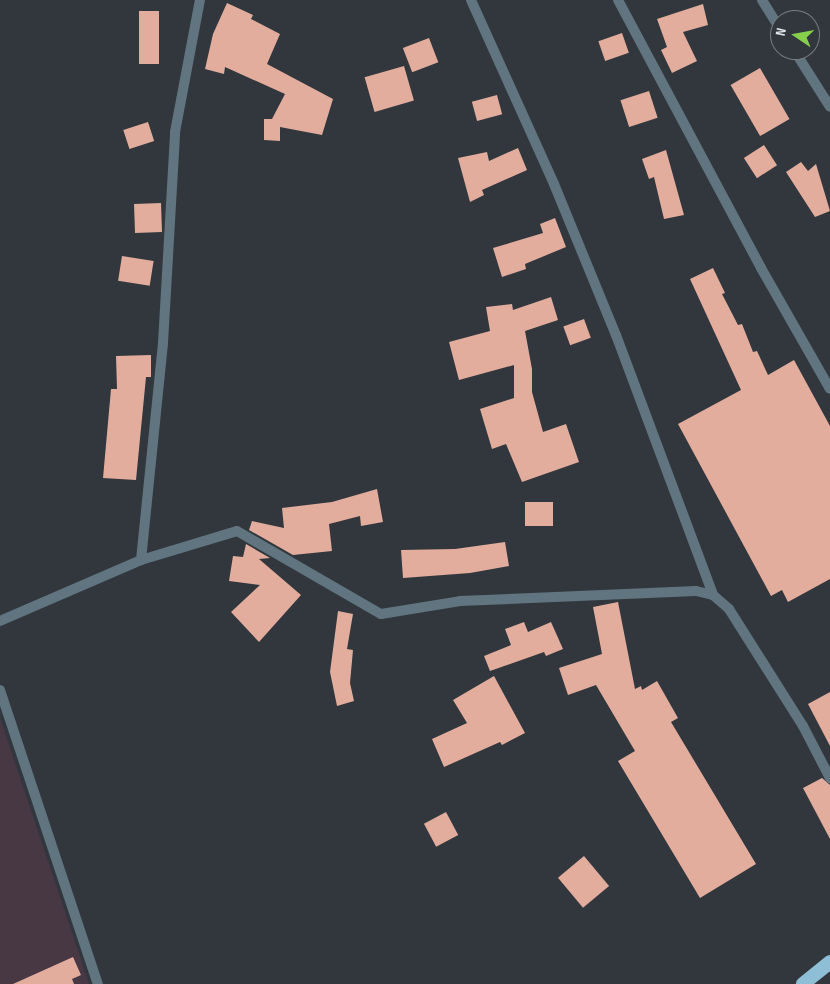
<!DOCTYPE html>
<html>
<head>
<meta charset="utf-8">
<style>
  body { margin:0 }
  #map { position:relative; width:830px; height:984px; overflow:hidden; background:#32373e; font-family:"Sofia Sans Condensed",sans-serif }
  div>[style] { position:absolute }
  .commercial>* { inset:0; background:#483844 }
  .building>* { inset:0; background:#e2ad9d; transform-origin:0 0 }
  .minor>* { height:10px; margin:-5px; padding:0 5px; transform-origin:5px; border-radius:5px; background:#60757f }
  .trunk>* { height:14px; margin:-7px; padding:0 7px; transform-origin:7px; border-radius:7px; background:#8ebfd6 }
  span { translate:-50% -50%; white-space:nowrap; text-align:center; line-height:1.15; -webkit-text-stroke:5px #32373e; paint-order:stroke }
  .north { position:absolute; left:770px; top:10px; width:50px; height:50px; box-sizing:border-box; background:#32373e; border:1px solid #797d83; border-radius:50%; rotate:282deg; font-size:14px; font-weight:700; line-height:20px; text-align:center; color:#e3e6eb }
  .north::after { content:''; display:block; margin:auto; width:18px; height:22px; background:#86cf4b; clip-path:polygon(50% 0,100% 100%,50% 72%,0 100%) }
</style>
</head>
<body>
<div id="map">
  <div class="commercial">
    <i style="clip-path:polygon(0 718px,89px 984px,0 984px)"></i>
  </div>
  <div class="building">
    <i style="clip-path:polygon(227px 3px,253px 15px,251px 19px,280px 34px,267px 64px,333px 99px,322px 135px,280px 127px,280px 141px,264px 140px,264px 119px,272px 119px,285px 94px,225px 67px,224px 74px,205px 69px,213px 34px)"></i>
    <i style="clip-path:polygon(703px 4px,708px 25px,683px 32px,697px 61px,672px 73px,661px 50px,667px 47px,657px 19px)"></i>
    <i style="left:139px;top:11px;width:20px;height:53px"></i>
    <i style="left:622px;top:33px;width:21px;height:25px;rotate:71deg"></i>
    <i style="left:429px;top:38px;width:26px;height:28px;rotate:69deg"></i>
    <i style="left:404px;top:66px;width:36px;height:41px;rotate:74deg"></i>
    <i style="left:760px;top:68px;width:59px;height:34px;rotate:60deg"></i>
    <i style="left:649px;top:91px;width:28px;height:30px;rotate:72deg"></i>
    <i style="left:497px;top:95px;width:20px;height:26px;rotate:75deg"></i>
    <i style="left:148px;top:122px;width:20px;height:26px;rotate:72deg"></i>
    <i style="left:764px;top:145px;width:24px;height:24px;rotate:57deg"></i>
    <i style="clip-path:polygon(518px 148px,527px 170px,482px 190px,484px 195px,470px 202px,458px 158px,487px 152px,489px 161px)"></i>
    <i style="clip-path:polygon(666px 150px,684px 215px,664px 219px,654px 177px,649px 179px,642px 159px)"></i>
    <i style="clip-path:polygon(801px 162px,808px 171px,816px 164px,830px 211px,815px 217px,786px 172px)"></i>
    <i style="left:161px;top:203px;width:29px;height:27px;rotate:88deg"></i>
    <i style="clip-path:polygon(555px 218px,566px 247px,525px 264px,526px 269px,502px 277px,493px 248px,543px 233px,540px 224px)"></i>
    <i style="left:122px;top:256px;width:32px;height:25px;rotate:9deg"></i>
    <i style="clip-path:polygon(713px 268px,725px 293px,722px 294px,738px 325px,742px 324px,753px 352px,757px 351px,768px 375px,794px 360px,830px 426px,830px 579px,788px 602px,782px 590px,771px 596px,678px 424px,741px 390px,690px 279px)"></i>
    <i style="clip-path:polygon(551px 297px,558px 320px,525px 331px,532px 369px,532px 392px,543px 432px,566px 424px,579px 462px,522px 482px,506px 444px,492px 449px,480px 409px,514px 398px,514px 365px,459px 380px,449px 342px,490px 331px,486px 307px,512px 304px,513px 310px)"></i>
    <i style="left:584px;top:319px;width:20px;height:22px;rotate:70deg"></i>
    <i style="clip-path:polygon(151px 355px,151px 377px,146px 377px,136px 480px,103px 478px,111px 389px,117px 389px,116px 356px)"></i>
    <i style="clip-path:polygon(377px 489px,383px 522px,361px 526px,360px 516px,329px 524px,332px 551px,293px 555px,249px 530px,252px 521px,284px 528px,282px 508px,332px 502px)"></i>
    <i style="left:525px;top:502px;width:28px;height:24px"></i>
    <i style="clip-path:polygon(505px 542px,509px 566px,470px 573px,403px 578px,401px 550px,455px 549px)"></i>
    <i style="clip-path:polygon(246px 544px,270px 558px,259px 559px,301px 595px,259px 642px,231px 612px,260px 585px,229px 581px,233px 556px,243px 557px)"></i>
    <i style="clip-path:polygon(618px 602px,635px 689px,641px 686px,642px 690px,657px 681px,678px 718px,671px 722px,756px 864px,700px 898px,618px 761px,635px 751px,596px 685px,568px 695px,559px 668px,602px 654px,593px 607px)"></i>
    <i style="clip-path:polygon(338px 611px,353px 614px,347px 649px,353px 650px,350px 683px,354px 701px,337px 706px,330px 672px)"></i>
    <i style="clip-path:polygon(524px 622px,528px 632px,551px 622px,563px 649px,546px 656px,544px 652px,490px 671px,484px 656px,511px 645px,505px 629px)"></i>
    <i style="clip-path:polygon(494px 676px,525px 733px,502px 745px,500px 742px,444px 767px,432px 739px,467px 723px,453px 700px)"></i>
    <i style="clip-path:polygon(830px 692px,830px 746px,808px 704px)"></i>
    <i style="clip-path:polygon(822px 778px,830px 785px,830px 839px,803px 788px)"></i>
    <i style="left:446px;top:812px;width:26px;height:25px;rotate:62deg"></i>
    <i style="left:584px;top:856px;width:39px;height:34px;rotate:50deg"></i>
    <i style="clip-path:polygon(73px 957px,81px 975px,72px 979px,74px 984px,13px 984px)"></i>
  </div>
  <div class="minor">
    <i style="left:471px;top:0;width:202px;rotate:65.7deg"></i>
    <i style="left:554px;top:184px;width:163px;rotate:67.7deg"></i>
    <i style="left:616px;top:335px;width:278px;rotate:69.5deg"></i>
    <i style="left:618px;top:0;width:304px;rotate:61.9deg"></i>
    <i style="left:761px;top:268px;width:139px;rotate:60.3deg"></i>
    <i style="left:762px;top:0;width:34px;rotate:58deg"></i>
    <i style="left:794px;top:50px;width:67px;rotate:57.7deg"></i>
    <i style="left:141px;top:560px;width:218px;rotate:-84.2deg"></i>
    <i style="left:163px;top:343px;width:211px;rotate:-86.7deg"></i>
    <i style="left:175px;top:132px;width:134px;rotate:-79.3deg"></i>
    <i style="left:0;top:621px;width:154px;rotate:-23.4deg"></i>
    <i style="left:141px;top:560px;width:100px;rotate:-16.8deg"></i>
    <i style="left:237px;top:531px;width:166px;rotate:30deg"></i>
    <i style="left:381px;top:614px;width:80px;rotate:-9.3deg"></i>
    <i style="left:460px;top:601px;width:236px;rotate:-2.4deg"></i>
    <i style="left:696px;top:591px;width:17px;rotate:13deg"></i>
    <i style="left:713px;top:595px;width:21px;rotate:41deg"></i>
    <i style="left:729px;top:609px;width:138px;rotate:57.7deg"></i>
    <i style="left:803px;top:726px;width:59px;rotate:62.6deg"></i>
    <i style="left:0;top:690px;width:310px;rotate:71.6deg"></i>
  </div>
  <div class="trunk">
    <i style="left:803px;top:984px;width:35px;rotate:-39deg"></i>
  </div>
  <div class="north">N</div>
</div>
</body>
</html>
